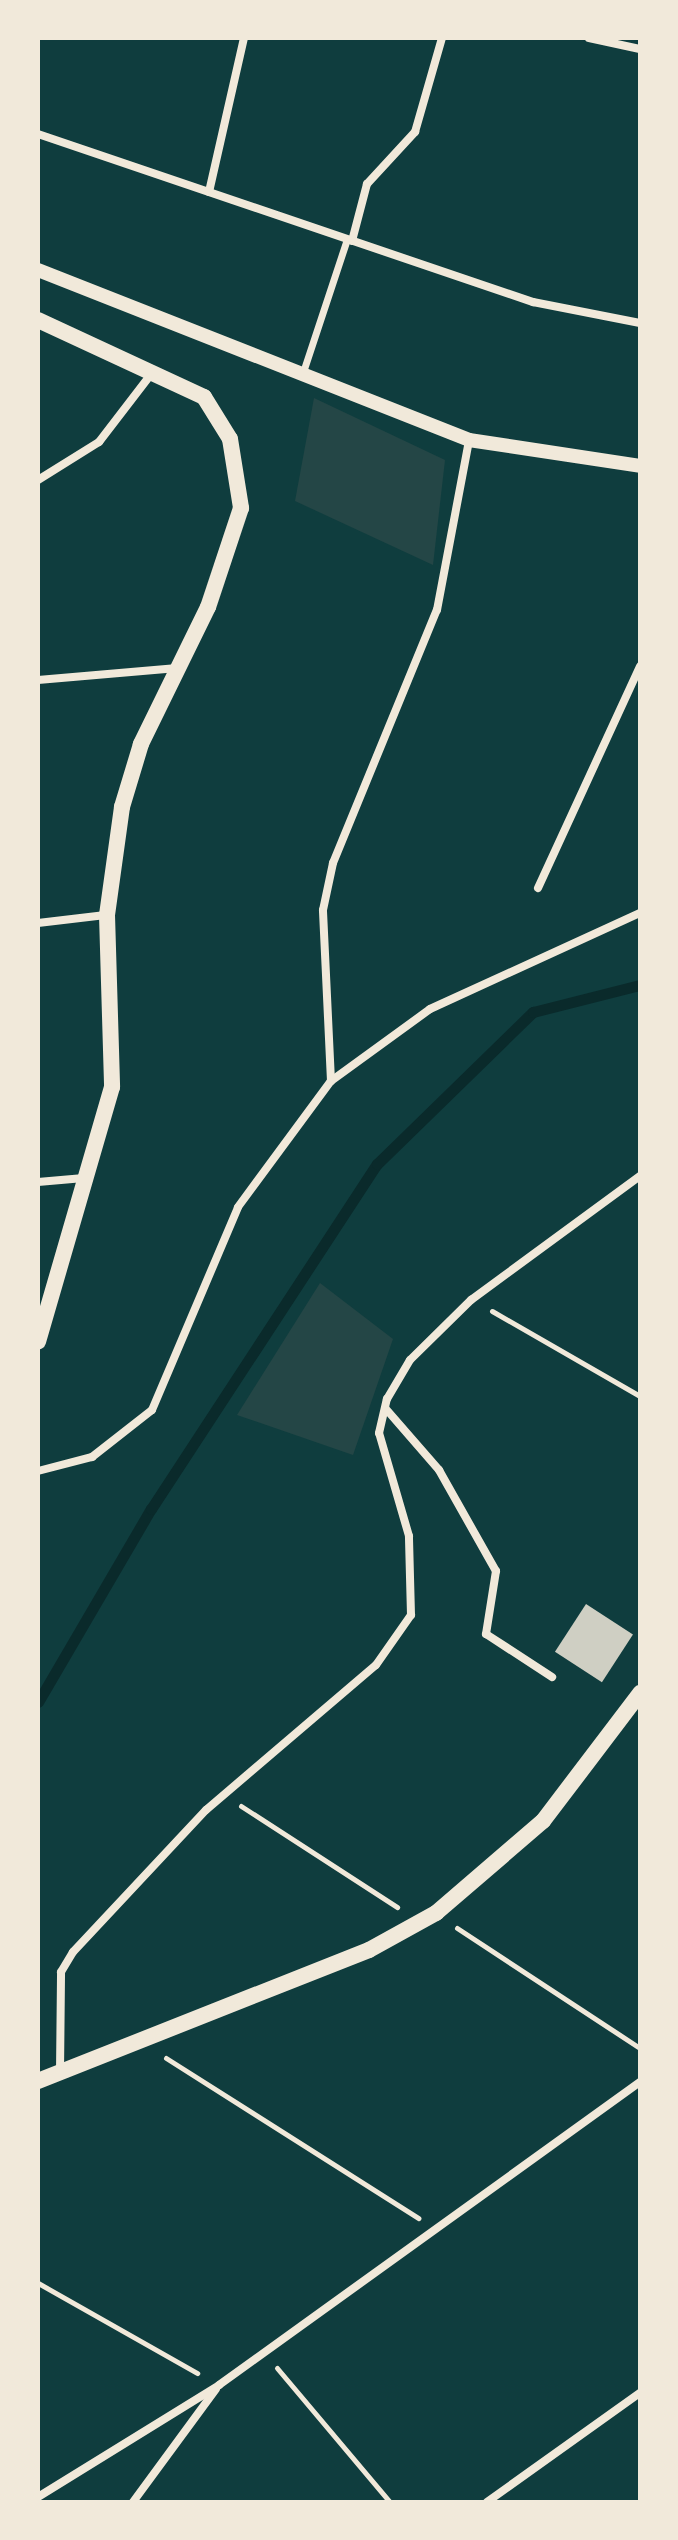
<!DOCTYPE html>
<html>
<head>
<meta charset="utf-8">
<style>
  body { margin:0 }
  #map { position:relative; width:678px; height:2540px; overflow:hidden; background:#0f3d3e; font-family:Poppins,sans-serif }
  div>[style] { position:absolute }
  .green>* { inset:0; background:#244646 }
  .stream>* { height:11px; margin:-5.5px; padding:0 5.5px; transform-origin:5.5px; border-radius:5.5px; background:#0a2a2b }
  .building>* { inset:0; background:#cfcfc3; transform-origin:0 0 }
  .path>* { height:5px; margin:-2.5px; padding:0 2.5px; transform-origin:2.5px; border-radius:2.5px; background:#f1e9da }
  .pedestrian>* { height:7px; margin:-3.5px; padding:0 3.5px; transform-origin:3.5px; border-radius:3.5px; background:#f1e9da }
  .minor>* { height:8px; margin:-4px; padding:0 4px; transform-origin:4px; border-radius:4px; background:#f1e9da }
  .tertiary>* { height:14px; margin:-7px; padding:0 7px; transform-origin:7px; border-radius:7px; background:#f1e9da }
  .secondary>* { height:16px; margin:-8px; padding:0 8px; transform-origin:8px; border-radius:8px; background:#f1e9da }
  span { translate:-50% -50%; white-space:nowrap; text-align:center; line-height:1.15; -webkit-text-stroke:6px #f1e9da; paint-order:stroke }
  .frame { position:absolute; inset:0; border:40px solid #f1e9da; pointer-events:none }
</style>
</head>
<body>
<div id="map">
  <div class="green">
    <i style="clip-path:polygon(314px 398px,445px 460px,433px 565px,295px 501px)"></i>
    <i style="clip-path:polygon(320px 1283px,393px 1339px,353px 1455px,237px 1415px)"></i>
  </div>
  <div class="stream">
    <i style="left:38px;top:1702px;width:224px;rotate:-59.7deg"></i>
    <i style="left:151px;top:1509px;width:412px;rotate:-56.8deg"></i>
    <i style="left:377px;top:1164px;width:218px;rotate:-44.3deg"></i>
    <i style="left:533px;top:1012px;width:110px;rotate:-14.2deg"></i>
  </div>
  <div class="building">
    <i style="left:586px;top:1604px;width:56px;height:57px;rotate:33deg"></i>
  </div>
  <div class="path">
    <i style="left:492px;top:1311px;width:171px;rotate:29.9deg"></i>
    <i style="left:241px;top:1806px;width:186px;rotate:32.9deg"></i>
    <i style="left:457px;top:1928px;width:219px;rotate:33.3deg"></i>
    <i style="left:166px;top:2058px;width:299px;rotate:32.4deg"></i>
    <i style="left:38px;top:2283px;width:183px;rotate:29.5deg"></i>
    <i style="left:277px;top:2368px;width:175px;rotate:49.9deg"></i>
  </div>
  <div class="pedestrian">
    <i style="left:303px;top:372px;width:140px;rotate:-71.7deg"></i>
  </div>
  <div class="minor">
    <i style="left:589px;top:38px;width:52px;rotate:12.2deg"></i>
    <i style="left:38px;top:134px;width:523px;rotate:18.75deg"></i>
    <i style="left:533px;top:302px;width:109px;rotate:11.1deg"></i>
    <i style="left:209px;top:192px;width:158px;rotate:-77.2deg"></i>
    <i style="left:352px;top:241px;width:59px;rotate:-75.3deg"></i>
    <i style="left:367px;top:184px;width:71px;rotate:-47.3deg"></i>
    <i style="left:415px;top:132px;width:98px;rotate:-74deg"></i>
    <i style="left:38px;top:480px;width:72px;rotate:-31.9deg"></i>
    <i style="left:99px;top:442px;width:87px;rotate:-52.5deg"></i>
    <i style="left:38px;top:680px;width:140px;rotate:-4.9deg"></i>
    <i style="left:538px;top:888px;width:244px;rotate:-65.3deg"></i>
    <i style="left:38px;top:923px;width:68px;rotate:-6.7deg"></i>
    <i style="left:331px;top:1081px;width:122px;rotate:-36deg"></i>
    <i style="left:430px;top:1009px;width:231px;rotate:-24.6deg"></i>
    <i style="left:38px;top:1182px;width:46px;rotate:-5deg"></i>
    <i style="left:386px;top:1409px;width:81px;rotate:49deg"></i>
    <i style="left:439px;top:1470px;width:116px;rotate:60.6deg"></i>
    <i style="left:496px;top:1571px;width:64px;rotate:99deg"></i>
    <i style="left:486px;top:1634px;width:79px;rotate:33.1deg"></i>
    <i style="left:38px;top:1471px;width:56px;rotate:-14.5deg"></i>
    <i style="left:92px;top:1457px;width:76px;rotate:-38.1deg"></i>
    <i style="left:152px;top:1410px;width:220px;rotate:-67deg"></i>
    <i style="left:238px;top:1207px;width:157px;rotate:-53.6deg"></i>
    <i style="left:331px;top:1081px;width:171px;rotate:-92.7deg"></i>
    <i style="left:323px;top:910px;width:48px;rotate:-78deg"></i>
    <i style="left:333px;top:863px;width:274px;rotate:-67.7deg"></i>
    <i style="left:437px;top:610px;width:173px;rotate:-79.3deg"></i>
    <i style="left:60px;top:2072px;width:100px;rotate:-89.4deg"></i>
    <i style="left:61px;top:1972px;width:23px;rotate:-59deg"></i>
    <i style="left:73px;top:1952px;width:195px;rotate:-46.9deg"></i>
    <i style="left:206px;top:1810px;width:223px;rotate:-40.5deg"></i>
    <i style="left:376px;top:1665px;width:61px;rotate:-55deg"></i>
    <i style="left:411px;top:1615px;width:79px;rotate:-91.5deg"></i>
    <i style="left:409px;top:1536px;width:107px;rotate:-106.2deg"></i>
    <i style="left:379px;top:1433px;width:35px;rotate:-77deg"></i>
    <i style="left:387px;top:1399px;width:45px;rotate:-59.5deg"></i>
    <i style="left:410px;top:1360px;width:86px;rotate:-44.5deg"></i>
    <i style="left:471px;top:1300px;width:210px;rotate:-36.3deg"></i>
    <i style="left:38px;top:2497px;width:213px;rotate:-31.7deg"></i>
    <i style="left:219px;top:2385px;width:519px;rotate:-35.74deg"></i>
    <i style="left:133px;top:2502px;width:140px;rotate:-53.7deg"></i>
    <i style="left:487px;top:2502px;width:188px;rotate:-35.5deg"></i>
  </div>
  <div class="tertiary">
    <i style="left:38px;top:270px;width:463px;rotate:21.5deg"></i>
    <i style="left:469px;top:440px;width:173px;rotate:8.6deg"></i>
  </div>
  <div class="secondary">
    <i style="left:38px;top:320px;width:183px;rotate:24.9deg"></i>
    <i style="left:204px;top:397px;width:49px;rotate:58.2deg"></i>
    <i style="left:230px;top:439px;width:70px;rotate:80.9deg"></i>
    <i style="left:241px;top:508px;width:104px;rotate:108.4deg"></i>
    <i style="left:208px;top:607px;width:153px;rotate:116.1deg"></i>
    <i style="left:141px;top:744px;width:66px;rotate:106.8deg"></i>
    <i style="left:122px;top:807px;width:109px;rotate:97.9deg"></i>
    <i style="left:107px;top:915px;width:172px;rotate:88.3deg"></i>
    <i style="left:112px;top:1087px;width:265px;rotate:106.2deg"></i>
    <i style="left:38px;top:2081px;width:356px;rotate:-21.6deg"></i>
    <i style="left:369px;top:1950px;width:77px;rotate:-28.9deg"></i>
    <i style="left:436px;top:1913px;width:141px;rotate:-40.7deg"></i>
    <i style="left:543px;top:1821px;width:161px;rotate:-52.8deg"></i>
  </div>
  <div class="frame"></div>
</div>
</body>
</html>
